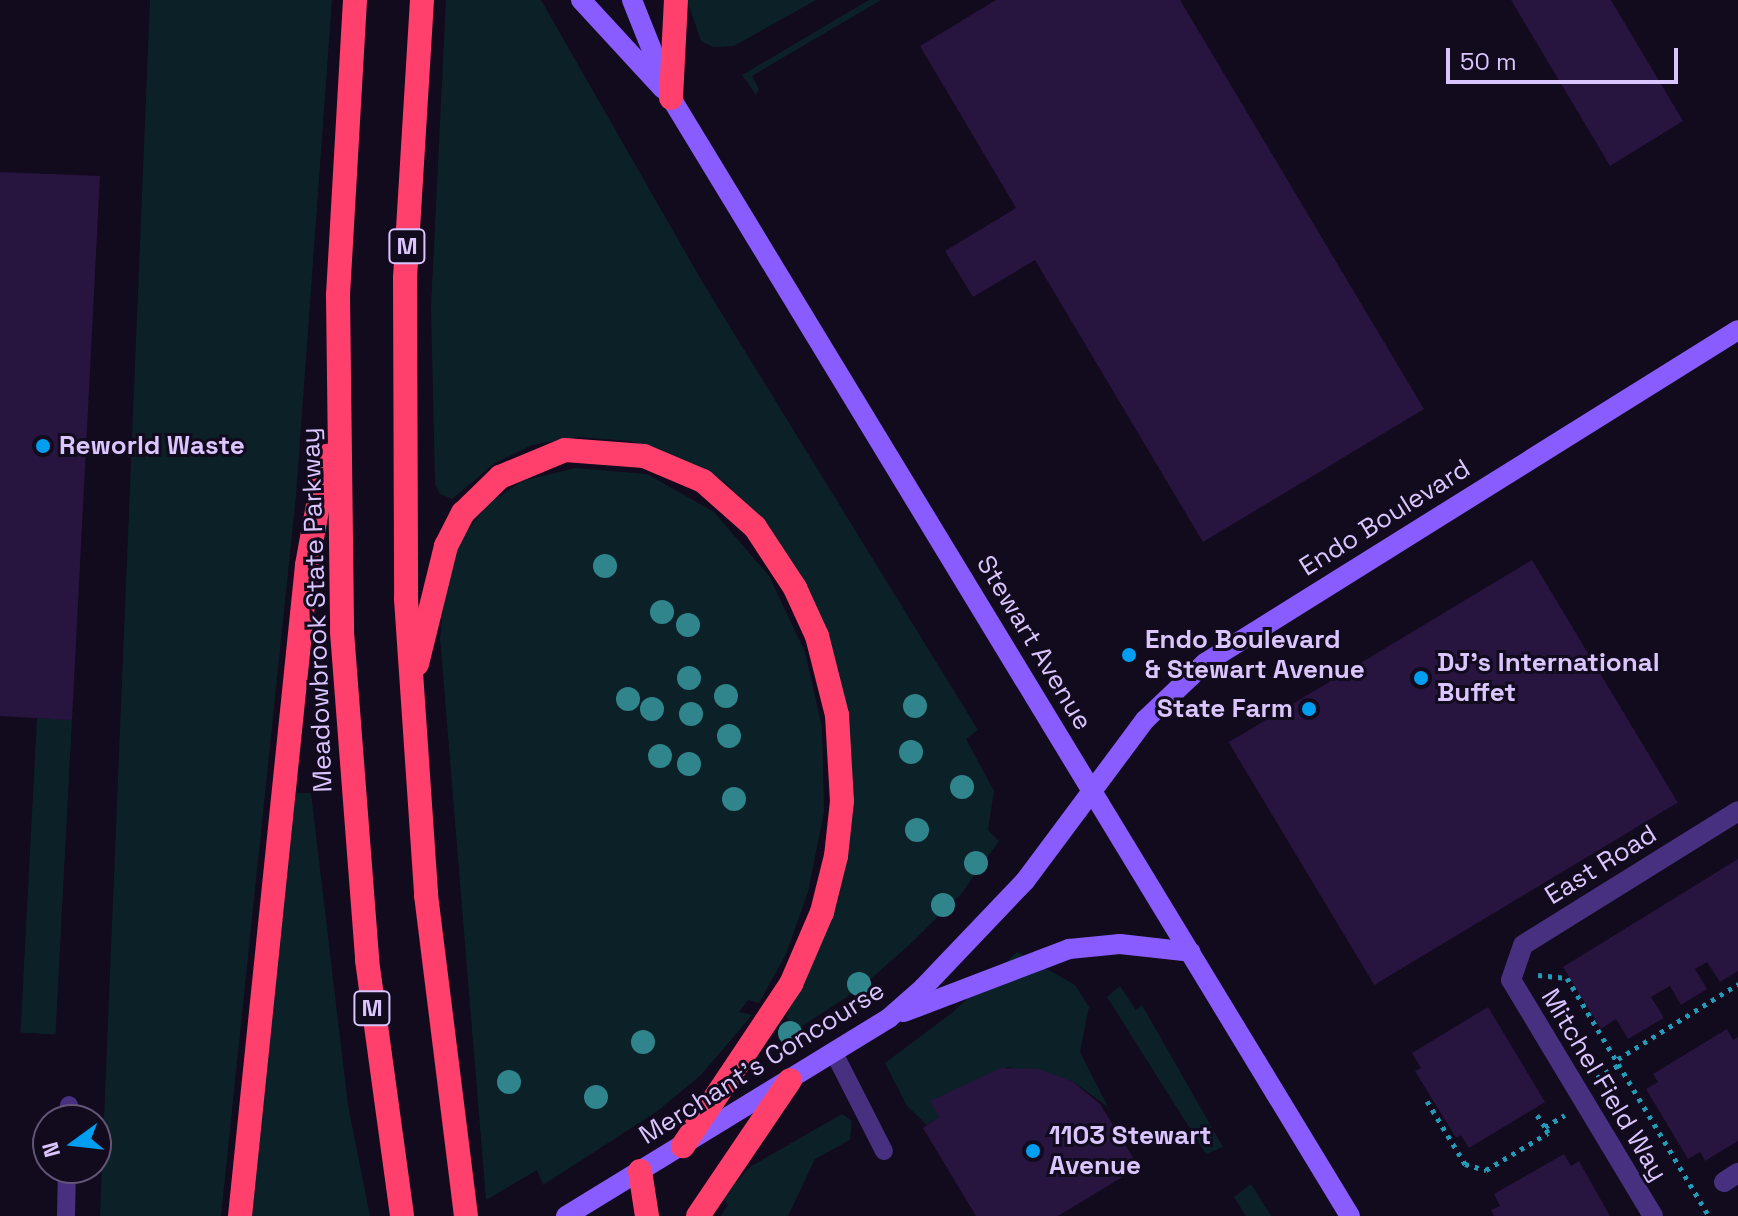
<!DOCTYPE html>
<html>
<head>
<meta charset="utf-8">
<style>
  body { margin:0 }
  #map { position:relative; width:1738px; height:1216px; overflow:hidden; background:#120a1d; font-family:"Space Grotesk",sans-serif }
  div>[style] { position:absolute }
  .green>* { inset:0; background:#0c2127; transform-origin:0 0 }
  .building>* { inset:0; background:#27143f; transform-origin:0 0 }
  .path>* { height:5px; margin-top:-2.5px; transform-origin:0; background:repeating-linear-gradient(90deg,#229bb6 0 4px,transparent 0 10px) }
  .lane>* { height:18px; margin:-9px; padding:0 9px; transform-origin:9px; border-radius:9px; background:#473080 }
  .street>* { height:20px; margin:-10px; padding:0 10px; transform-origin:10px; border-radius:10px; background:#473080 }
  .secondary>* { height:20px; margin:-10px; padding:0 10px; transform-origin:10px; border-radius:10px; background:#885cff }
  .highway>* { height:24px; margin:-12px; padding:0 12px; transform-origin:12px; border-radius:12px; background:#ff406d }
  .trees>* { width:24px; height:24px; margin:-12px; border-radius:50%; background:#30848c }
  .dots>* { width:22px; height:22px; translate:-50% -50%; box-sizing:border-box; border:4px solid #120a1d; border-radius:50% }
  span { translate:-50% -50%; white-space:nowrap; text-align:center; line-height:1.15; -webkit-text-stroke:6px #120a1d; paint-order:stroke }
  .shield-label span { padding:2px 6px; background:#120a1d; border:2px solid; border-radius:6px; -webkit-text-stroke-width:0 }
  .shield-label { font-size:24px; color:#dac5ff; font-weight:700 }
  .poi-label { font-size:26px; color:#dac5ff; font-weight:700 }
  .left { translate:0 -50%; text-align:left }
  .right { translate:-100% -50%; text-align:right }
  .street-label { font-size:26px; color:#dac5ff }
  .north { position:absolute; left:32px; top:1104px; width:80px; height:80px; box-sizing:border-box; background:#120a1d; border:2px solid #625577; border-radius:50%; rotate:255deg; font-size:22px; font-weight:700; line-height:32px; text-align:center; color:#dac5ff }
  .north::after { content:''; display:block; margin:auto; width:28px; height:36px; background:#009ef0; clip-path:polygon(50% 0,100% 100%,50% 72%,0 100%) }
  .scale { position:absolute; left:1446px; top:48px; width:232px; height:36px; box-sizing:border-box; border:4px solid #dac5ff; border-top:0; padding-left:10px; font-size:24px; line-height:28px; white-space:nowrap; color:#dac5ff; -webkit-text-stroke:6px #120a1d; paint-order:stroke }
</style>
</head>
<body>
<div id="map">
  <div class="green">
    <i style="clip-path:polygon(150px 0,332px 0,296px 496px,221px 1216px,100px 1216px)"></i>
    <i style="clip-path:polygon(446px 0,541px 0,703px 283px,978px 730px,966px 739px,994px 791px,988px 830px,999px 841px,961px 894px,908px 946px,859px 989px,787px 1036px,793px 1024px,786px 1017px,838px 902px,853px 813px,839px 669px,811px 596px,770px 528px,725px 482px,669px 455px,631px 441px,578px 437px,532px 445px,495px 463px,452px 499px,440px 494px,435px 484px,431px 307px)"></i>
    <i style="clip-path:polygon(687px 0,816px 0,734px 46px,713px 47px,701px 41px)"></i>
    <i style="clip-path:polygon(869px 0,881px 0,752px 76px,759px 89px,756px 95px,742px 75px)"></i>
    <i style="clip-path:polygon(575px 468px,647px 474px,714px 512px,769px 576px,805px 652px,822px 727px,824px 812px,808px 892px,786px 954px,759px 1003px,748px 1000px,739px 1012px,752px 1015px,701px 1075px,656px 1112px,543px 1185px,537px 1170px,486px 1200px,440px 638px,445px 595px,457px 545px,487px 505px,522px 481px)"></i>
    <i style="left:37px;top:718px;width:35px;height:315px;rotate:3deg"></i>
    <i style="clip-path:polygon(296px 793px,311px 793px,348px 1105px,370px 1216px,252px 1216px)"></i>
    <i style="clip-path:polygon(1017px 952px,1075px 985px,1089px 1007px,1080px 1052px,1108px 1107px,1072px 1081px,1008px 1067px,931px 1101px,939px 1117px,927px 1125px,907px 1106px,885px 1063px,953px 1012px)"></i>
    <i style="clip-path:polygon(1120px 986px,1136px 1010px,1142px 1005px,1223px 1147px,1206px 1154px,1107px 997px)"></i>
    <i style="clip-path:polygon(842px 1114px,852px 1121px,850px 1140px,815px 1159px,788px 1216px,721px 1216px,728px 1205px,723px 1198px,750px 1167px)"></i>
    <i style="clip-path:polygon(1251px 1184px,1271px 1216px,1246px 1216px,1234px 1197px)"></i>
  </div>
  <div class="building">
    <i style="clip-path:polygon(996px 0,1180px 0,1424px 409px,1203px 542px,1035px 260px,973px 297px,945px 251px,1016px 208px,920px 46px)"></i>
    <i style="clip-path:polygon(1511px 0,1611px 0,1683px 121px,1610px 166px)"></i>
    <i style="clip-path:polygon(0 172px,100px 176px,72px 720px,0 716px)"></i>
    <i style="left:1532px;top:560px;width:283px;height:354px;rotate:59deg"></i>
    <i style="clip-path:polygon(1738px 859px,1738px 971px,1720px 982px,1707px 962px,1695px 969px,1707px 989px,1681px 1005px,1670px 986px,1651px 997px,1664px 1018px,1628px 1039px,1616px 1019px,1601px 1029px,1563px 967px)"></i>
    <i style="clip-path:polygon(1488px 1007px,1545px 1102px,1469px 1148px,1461px 1135px,1456px 1138px,1415px 1071px,1421px 1068px,1412px 1053px)"></i>
    <i style="clip-path:polygon(1727px 1029px,1733px 1040px,1738px 1037px,1738px 1141px,1705px 1161px,1700px 1152px,1688px 1159px,1646px 1089px,1658px 1082px,1653px 1074px)"></i>
    <i style="clip-path:polygon(1001px 1068px,1037px 1069px,1072px 1081px,1100px 1104px,1139px 1167px,1058px 1216px,976px 1216px,923px 1128px,939px 1117px,930px 1101px)"></i>
    <i style="clip-path:polygon(1564px 1154px,1571px 1166px,1579px 1161px,1610px 1216px,1494px 1216px,1491px 1210px,1500px 1206px,1494px 1194px)"></i>
  </div>
  <div class="path">
    <i style="left:1538px;top:975px;width:29px;rotate:6deg"></i>
    <i style="left:1567px;top:978px;width:277px;rotate:59.2deg"></i>
    <i style="left:1618px;top:1059px;width:142px;rotate:-32deg"></i>
    <i style="left:1597px;top:1078px;width:27px;rotate:-31deg"></i>
    <i style="left:1427px;top:1101px;width:74px;rotate:58.9deg"></i>
    <i style="left:1465px;top:1164px;width:22px;rotate:16deg"></i>
    <i style="left:1486px;top:1170px;width:72px;rotate:-30.8deg"></i>
    <i style="left:1548px;top:1133px;width:7px;rotate:-117deg"></i>
    <i style="left:1545px;top:1127px;width:23px;rotate:-31deg"></i>
    <i style="left:1537px;top:1115px;width:14px;rotate:56deg"></i>
  </div>
  <div class="lane">
    <i style="left:834px;top:1053px;width:110px;rotate:63deg"></i>
    <i style="left:69px;top:1120px;width:15px;rotate:-90deg"></i>
    <i style="left:66px;top:1216px;width:48px;rotate:-88.8deg"></i>
  </div>
  <div class="street">
    <i style="left:1724px;top:1182px;width:17px;rotate:-33deg"></i>
    <i style="left:1653px;top:1216px;width:275px;rotate:-121deg"></i>
    <i style="left:1511px;top:980px;width:37px;rotate:-71deg"></i>
    <i style="left:1523px;top:945px;width:253px;rotate:-31.9deg"></i>
  </div>
  <div class="secondary">
    <i style="left:581px;top:0;width:121px;rotate:47.3deg"></i>
    <i style="left:632px;top:0;width:105px;rotate:68.3deg"></i>
    <i style="left:671px;top:98px;width:1308px;rotate:58.73deg"></i>
    <i style="left:904px;top:1012px;width:177px;rotate:-20.9deg"></i>
    <i style="left:1069px;top:949px;width:51px;rotate:-5.6deg"></i>
    <i style="left:1120px;top:944px;width:71px;rotate:6.4deg"></i>
    <i style="left:566px;top:1216px;width:379px;rotate:-31.5deg"></i>
    <i style="left:889px;top:1018px;width:45px;rotate:-41.4deg"></i>
    <i style="left:923px;top:988px;width:148px;rotate:-46.4deg"></i>
    <i style="left:1025px;top:881px;width:201px;rotate:-53.3deg"></i>
    <i style="left:1145px;top:720px;width:83px;rotate:-43.5deg"></i>
    <i style="left:1205px;top:663px;width:628px;rotate:-32deg"></i>
  </div>
  <div class="highway">
    <i style="left:355px;top:0;width:295px;rotate:93.3deg"></i>
    <i style="left:338px;top:295px;width:337px;rotate:89.3deg"></i>
    <i style="left:342px;top:632px;width:329px;rotate:85.6deg"></i>
    <i style="left:367px;top:960px;width:258px;rotate:82.2deg"></i>
    <i style="left:422px;top:0;width:279px;rotate:93.5deg"></i>
    <i style="left:405px;top:278px;width:321px;rotate:89.8deg"></i>
    <i style="left:406px;top:599px;width:297px;rotate:86.1deg"></i>
    <i style="left:426px;top:895px;width:323px;rotate:82.9deg"></i>
    <i style="left:671px;top:98px;width:98px;rotate:-87.1deg"></i>
    <i style="left:417px;top:664px;width:122px;rotate:-76.2deg"></i>
    <i style="left:446px;top:546px;width:37px;rotate:-63deg"></i>
    <i style="left:463px;top:513px;width:52px;rotate:-44.2deg"></i>
    <i style="left:500px;top:477px;width:70px;rotate:-22.6deg"></i>
    <i style="left:565px;top:450px;width:79px;rotate:4.3deg"></i>
    <i style="left:644px;top:456px;width:64px;rotate:23deg"></i>
    <i style="left:703px;top:481px;width:69px;rotate:41.5deg"></i>
    <i style="left:755px;top:527px;width:73px;rotate:56.7deg"></i>
    <i style="left:795px;top:588px;width:53px;rotate:65.4deg"></i>
    <i style="left:817px;top:636px;width:81px;rotate:75.8deg"></i>
    <i style="left:837px;top:715px;width:86px;rotate:86.7deg"></i>
    <i style="left:842px;top:801px;width:55px;rotate:96.2deg"></i>
    <i style="left:836px;top:856px;width:58px;rotate:104deg"></i>
    <i style="left:822px;top:912px;width:78px;rotate:113.3deg"></i>
    <i style="left:791px;top:984px;width:195px;rotate:123.7deg"></i>
    <i style="left:640px;top:1171px;width:46px;rotate:81.2deg"></i>
    <i style="left:240px;top:1216px;width:654px;rotate:-84.12deg"></i>
    <i style="left:307px;top:565px;width:111px;rotate:-79.6deg"></i>
    <i style="left:698px;top:1216px;width:164px;rotate:-55.9deg"></i>
  </div>
  <div class="trees">
    <i style="left:605px;top:566px"></i>
    <i style="left:662px;top:612px"></i>
    <i style="left:688px;top:625px"></i>
    <i style="left:689px;top:678px"></i>
    <i style="left:726px;top:696px"></i>
    <i style="left:628px;top:699px"></i>
    <i style="left:915px;top:706px"></i>
    <i style="left:652px;top:709px"></i>
    <i style="left:691px;top:714px"></i>
    <i style="left:729px;top:736px"></i>
    <i style="left:911px;top:752px"></i>
    <i style="left:660px;top:756px"></i>
    <i style="left:689px;top:764px"></i>
    <i style="left:962px;top:787px"></i>
    <i style="left:734px;top:799px"></i>
    <i style="left:917px;top:830px"></i>
    <i style="left:976px;top:863px"></i>
    <i style="left:943px;top:905px"></i>
    <i style="left:859px;top:984px"></i>
    <i style="left:790px;top:1033px"></i>
    <i style="left:643px;top:1042px"></i>
    <i style="left:509px;top:1082px"></i>
    <i style="left:596px;top:1097px"></i>
  </div>
  <div class="dots">
    <i style="left:43px;top:446px;background:#009ef0"></i>
    <i style="left:1129px;top:655px;background:#009ef0"></i>
    <i style="left:1421px;top:678px;background:#009ef0"></i>
    <i style="left:1309px;top:709px;background:#009ef0"></i>
    <i style="left:1033px;top:1151px;background:#009ef0"></i>
  </div>
  <div class="shield-label">
    <span style="left:407px;top:246px">M</span>
    <span style="left:372px;top:1008px">M</span>
  </div>
  <div class="poi-label">
    <span class="left" style="left:59px;top:446px">Reworld Waste</span>
    <span class="left" style="left:1145px;top:655px">Endo Boulevard<br>&amp; Stewart Avenue</span>
    <span class="left" style="left:1437px;top:678px">DJ's International<br>Buffet</span>
    <span class="right" style="left:1293px;top:709px">State Farm</span>
    <span class="left" style="left:1049px;top:1151px">1103 Stewart<br>Avenue</span>
  </div>
  <div class="street-label">
    <span style="left:1385px;top:518px;rotate:-32deg">Endo Boulevard</span>
    <span style="left:317px;top:610px;rotate:-92deg">Meadowbrook State Parkway</span>
    <span style="left:1034px;top:643px;rotate:59deg">Stewart Avenue</span>
    <span style="left:1601px;top:865px;rotate:-32deg">East Road</span>
    <span style="left:762px;top:1063px;rotate:-32deg">Merchant's Concourse</span>
    <span style="left:1604px;top:1085px;rotate:59deg">Mitchel Field Way</span>
  </div>
  <div class="north">N</div>
  <div class="scale">50 m</div>
</div>
</body>
</html>
